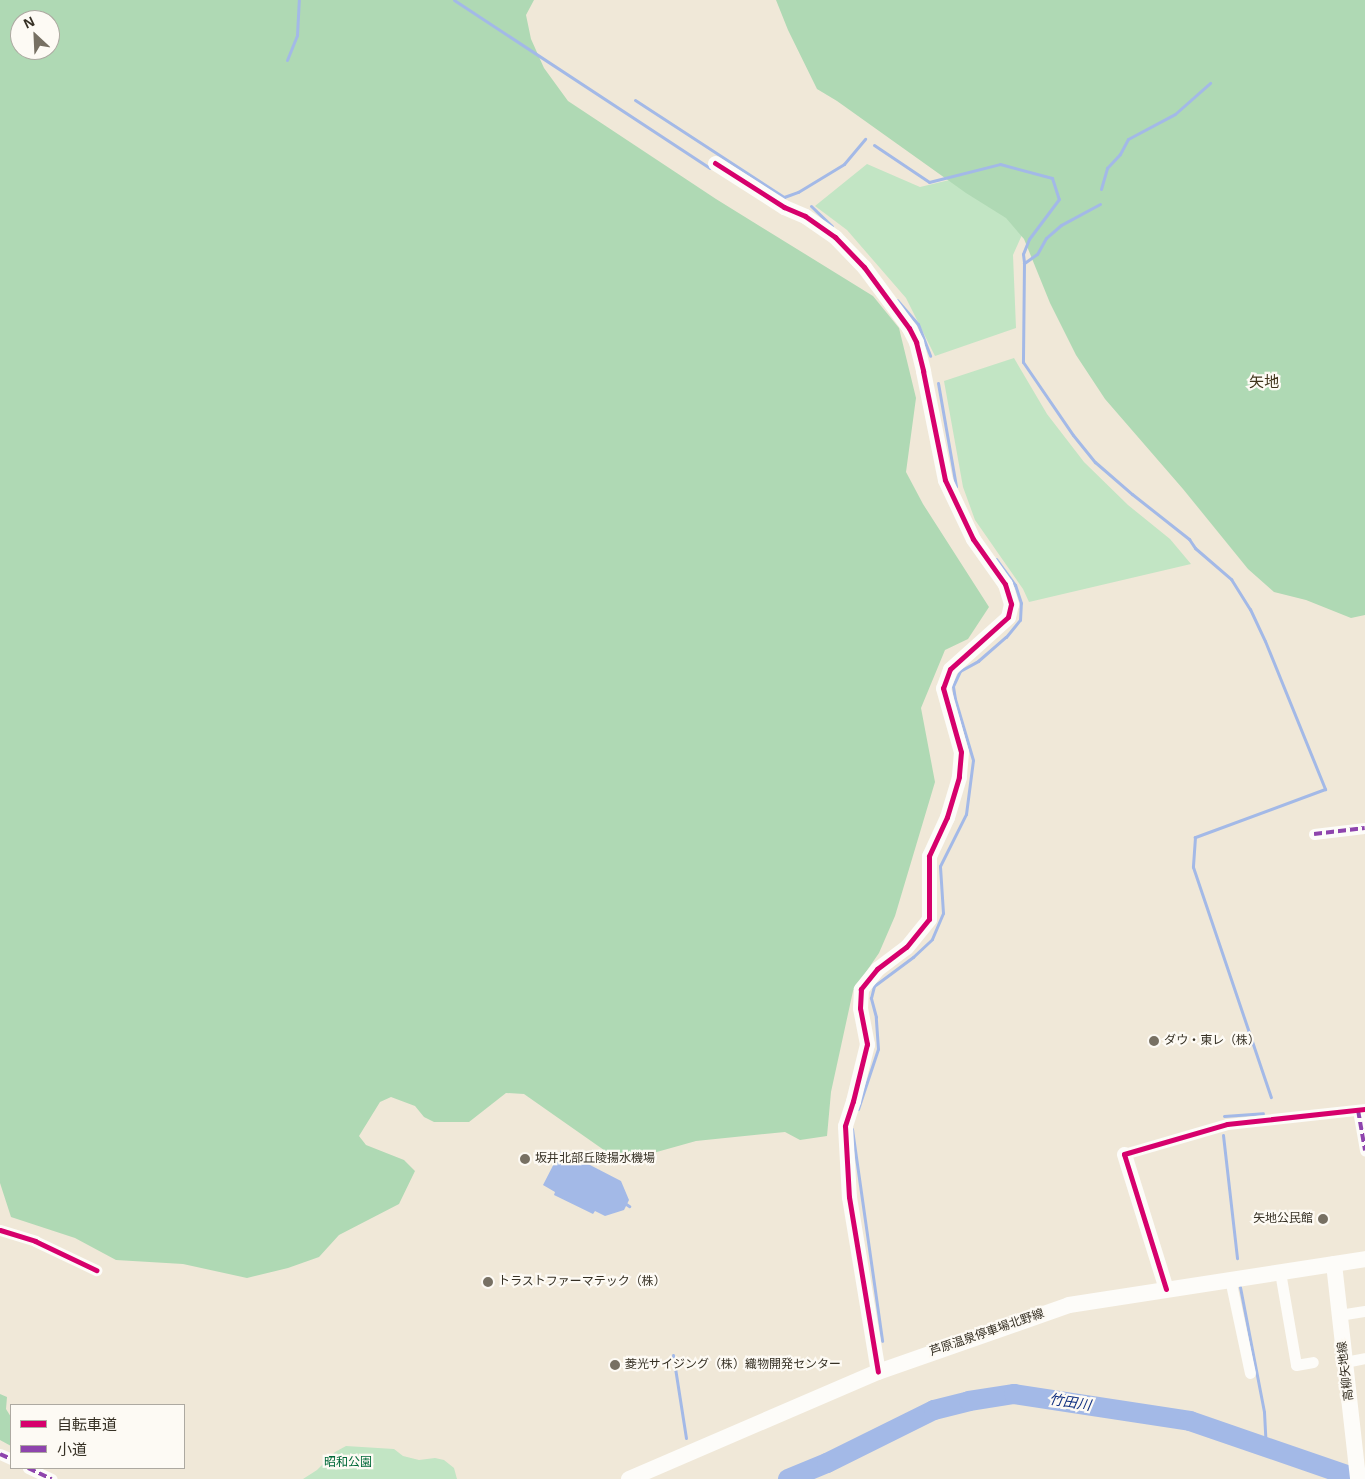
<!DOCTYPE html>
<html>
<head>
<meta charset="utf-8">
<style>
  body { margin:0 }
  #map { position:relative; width:1365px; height:1479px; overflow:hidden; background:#f0e8d8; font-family:Arial,"Noto Sans JP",sans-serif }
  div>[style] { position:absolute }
  .green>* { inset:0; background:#c2e5c4 }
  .forest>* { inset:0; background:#afd9b4 }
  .water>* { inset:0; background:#a3b9e7 }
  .stream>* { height:3px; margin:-1.5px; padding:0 1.5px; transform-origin:1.5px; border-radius:1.5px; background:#a3b9e7 }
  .river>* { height:20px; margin:-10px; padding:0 10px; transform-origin:10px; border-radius:10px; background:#a3b9e7 }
  .minor>* { height:11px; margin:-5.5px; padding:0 5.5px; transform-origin:5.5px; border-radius:5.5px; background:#fdfcf9 }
  .tertiary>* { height:15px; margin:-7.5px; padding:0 7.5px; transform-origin:7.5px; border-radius:7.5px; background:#fdfcf9 }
  .secondary>* { height:16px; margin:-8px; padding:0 8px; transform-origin:8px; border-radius:8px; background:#fdfcf9 }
  .quiet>* { height:4px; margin-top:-2px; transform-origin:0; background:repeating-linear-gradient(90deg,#8e44ad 0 8px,transparent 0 12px) }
  .cycleway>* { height:5px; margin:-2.5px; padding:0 2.5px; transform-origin:2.5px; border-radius:2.5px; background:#d6006c }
  .dots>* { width:14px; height:14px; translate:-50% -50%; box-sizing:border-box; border:2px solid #fdfaf4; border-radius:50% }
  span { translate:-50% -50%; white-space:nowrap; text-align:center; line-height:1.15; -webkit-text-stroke:4.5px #fdfaf4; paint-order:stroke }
  .poi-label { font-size:12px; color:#363024 }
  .left { translate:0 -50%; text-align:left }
  .right { translate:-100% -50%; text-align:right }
  .street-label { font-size:12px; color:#363024 }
  .park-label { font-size:12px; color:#016939 }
  .water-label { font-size:14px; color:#0f2f80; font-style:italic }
  .quarter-label { font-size:15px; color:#40341b }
  .legend { position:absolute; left:10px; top:1404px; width:175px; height:65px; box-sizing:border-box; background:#fdfaf4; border:1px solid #ada9a1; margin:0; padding:6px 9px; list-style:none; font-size:15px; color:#363024 }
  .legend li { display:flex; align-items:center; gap:10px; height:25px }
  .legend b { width:25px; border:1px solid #ada9a1 }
  .north { position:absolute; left:10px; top:10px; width:50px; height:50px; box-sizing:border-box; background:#fdfaf4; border:1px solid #ada9a1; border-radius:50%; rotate:335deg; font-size:14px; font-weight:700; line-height:20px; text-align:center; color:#363024 }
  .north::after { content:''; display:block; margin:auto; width:18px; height:22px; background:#777063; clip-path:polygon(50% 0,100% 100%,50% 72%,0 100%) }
</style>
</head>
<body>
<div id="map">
  <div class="green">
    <i style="clip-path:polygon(867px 164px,920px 187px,958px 178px,1026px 226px,1013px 255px,1016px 328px,935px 356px,906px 298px,847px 230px,815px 206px)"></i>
    <i style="clip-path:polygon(1014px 358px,1047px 414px,1084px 462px,1128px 505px,1170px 539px,1191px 564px,1029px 602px,1023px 589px,975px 520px,963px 487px,944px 381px)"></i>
    <i style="clip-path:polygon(346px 1446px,394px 1449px,403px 1456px,419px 1460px,435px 1458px,444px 1460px,454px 1468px,457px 1479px,303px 1479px,317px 1470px,335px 1452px)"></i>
  </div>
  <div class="forest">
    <i style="clip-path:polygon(evenodd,0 0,534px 0,526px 15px,531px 39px,544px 68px,568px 101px,716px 199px,873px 296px,899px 328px,916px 398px,906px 472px,923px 504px,989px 607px,968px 639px,945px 650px,921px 708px,935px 782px,895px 916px,879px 953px,853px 991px,831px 1092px,827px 1136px,800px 1140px,785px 1132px,696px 1141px,621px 1162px,524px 1094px,506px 1093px,469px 1122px,434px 1122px,424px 1117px,415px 1106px,391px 1097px,380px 1102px,359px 1136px,366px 1145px,404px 1160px,415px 1171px,399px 1204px,339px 1235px,319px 1257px,288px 1268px,247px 1278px,183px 1264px,116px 1260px,75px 1238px,11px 1217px,0 1183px,0 0,20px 20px,50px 20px,50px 50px,20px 50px,20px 20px)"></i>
    <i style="clip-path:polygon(776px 0,1365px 0,1365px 615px,1351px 618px,1306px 600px,1274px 592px,1248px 569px,1183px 489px,1105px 399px,1076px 355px,1050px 303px,1024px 239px,1006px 218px,966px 193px,837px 101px,817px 89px,788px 30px)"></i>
    <i style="clip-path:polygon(0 1394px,7px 1397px,6px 1409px,11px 1417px,11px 1446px,0 1440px)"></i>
  </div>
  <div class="water">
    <i style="clip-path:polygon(561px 1150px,621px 1181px,629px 1200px,624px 1210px,605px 1216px,595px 1211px,593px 1214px,554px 1195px,555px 1192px,543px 1185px)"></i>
  </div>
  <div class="stream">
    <i style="left:454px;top:0;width:306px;rotate:33.3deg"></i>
    <i style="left:287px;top:60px;width:27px;rotate:-68deg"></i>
    <i style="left:297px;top:35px;width:35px;rotate:-87deg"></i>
    <i style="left:635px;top:100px;width:178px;rotate:33.1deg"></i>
    <i style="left:784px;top:197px;width:15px;rotate:-20deg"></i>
    <i style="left:798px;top:192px;width:54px;rotate:-31.3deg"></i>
    <i style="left:844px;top:164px;width:33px;rotate:-50deg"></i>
    <i style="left:874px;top:145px;width:66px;rotate:33.9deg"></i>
    <i style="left:929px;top:182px;width:73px;rotate:-14.2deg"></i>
    <i style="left:1000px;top:164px;width:54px;rotate:15.1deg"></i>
    <i style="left:1052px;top:178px;width:22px;rotate:72deg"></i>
    <i style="left:1059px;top:199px;width:50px;rotate:126.9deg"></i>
    <i style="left:1029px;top:239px;width:16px;rotate:112deg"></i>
    <i style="left:1023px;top:254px;width:8px;rotate:83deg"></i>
    <i style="left:1101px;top:189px;width:22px;rotate:-74deg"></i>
    <i style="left:1107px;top:168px;width:19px;rotate:-47deg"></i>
    <i style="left:1120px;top:154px;width:17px;rotate:-62deg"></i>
    <i style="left:1128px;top:139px;width:53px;rotate:-28deg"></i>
    <i style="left:1175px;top:114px;width:47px;rotate:-41.5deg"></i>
    <i style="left:1100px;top:204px;width:44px;rotate:151.7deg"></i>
    <i style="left:1061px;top:225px;width:20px;rotate:139deg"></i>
    <i style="left:1046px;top:238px;width:18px;rotate:119deg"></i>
    <i style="left:1037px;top:254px;width:16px;rotate:145deg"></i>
    <i style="left:1024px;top:263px;width:99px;rotate:90.6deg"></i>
    <i style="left:1023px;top:362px;width:88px;rotate:55.6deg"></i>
    <i style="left:1073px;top:435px;width:35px;rotate:51deg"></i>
    <i style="left:1095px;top:462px;width:49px;rotate:40.9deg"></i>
    <i style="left:1132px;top:494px;width:73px;rotate:38.3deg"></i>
    <i style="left:1189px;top:539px;width:11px;rotate:56deg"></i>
    <i style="left:1195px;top:548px;width:48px;rotate:40.7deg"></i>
    <i style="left:1231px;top:579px;width:36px;rotate:58deg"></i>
    <i style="left:1250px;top:609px;width:35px;rotate:65deg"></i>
    <i style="left:1265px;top:641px;width:160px;rotate:67.9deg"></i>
    <i style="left:1325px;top:789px;width:139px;rotate:159.7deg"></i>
    <i style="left:1195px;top:837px;width:30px;rotate:94deg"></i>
    <i style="left:1193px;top:867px;width:243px;rotate:71.3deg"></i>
    <i style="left:811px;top:206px;width:29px;rotate:44deg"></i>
    <i style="left:897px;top:300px;width:32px;rotate:49deg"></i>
    <i style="left:918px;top:324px;width:34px;rotate:69deg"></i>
    <i style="left:938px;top:383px;width:105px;rotate:80.1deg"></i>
    <i style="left:858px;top:1109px;width:63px;rotate:-71.6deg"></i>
    <i style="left:878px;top:1049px;width:32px;rotate:-94deg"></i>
    <i style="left:876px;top:1017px;width:20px;rotate:-105deg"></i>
    <i style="left:871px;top:998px;width:12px;rotate:-76deg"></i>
    <i style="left:874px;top:986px;width:49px;rotate:-36.6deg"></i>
    <i style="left:913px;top:957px;width:26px;rotate:-43deg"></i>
    <i style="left:932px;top:939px;width:28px;rotate:-67deg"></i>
    <i style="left:943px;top:913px;width:47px;rotate:-93.7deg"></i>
    <i style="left:940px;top:866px;width:58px;rotate:-63.4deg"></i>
    <i style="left:966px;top:814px;width:54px;rotate:-82.6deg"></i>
    <i style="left:973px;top:760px;width:64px;rotate:-106.4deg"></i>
    <i style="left:955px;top:699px;width:13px;rotate:-99deg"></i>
    <i style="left:953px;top:686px;width:17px;rotate:-65deg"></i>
    <i style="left:960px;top:671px;width:21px;rotate:-29deg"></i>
    <i style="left:978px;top:661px;width:37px;rotate:-41deg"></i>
    <i style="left:1006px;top:637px;width:22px;rotate:-51deg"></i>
    <i style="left:1020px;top:620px;width:17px;rotate:-87deg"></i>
    <i style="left:1021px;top:603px;width:19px;rotate:-108deg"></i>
    <i style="left:1015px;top:585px;width:32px;rotate:-126deg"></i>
    <i style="left:1224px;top:1116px;width:39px;rotate:-4deg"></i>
    <i style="left:852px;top:1129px;width:214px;rotate:81.9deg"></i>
    <i style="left:1223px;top:1135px;width:124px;rotate:83.5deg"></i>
    <i style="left:626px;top:1204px;width:4px;rotate:34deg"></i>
    <i style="left:1240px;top:1287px;width:127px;rotate:79.1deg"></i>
    <i style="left:1264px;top:1412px;width:35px;rotate:87deg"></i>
    <i style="left:673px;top:1355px;width:84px;rotate:81.1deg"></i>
  </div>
  <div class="river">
    <i style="left:788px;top:1479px;width:42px;rotate:-22.3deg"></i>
    <i style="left:827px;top:1463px;width:119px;rotate:-26.4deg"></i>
    <i style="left:934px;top:1410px;width:36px;rotate:-14deg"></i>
    <i style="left:969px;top:1401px;width:46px;rotate:-8.8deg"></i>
    <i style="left:1014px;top:1394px;width:178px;rotate:8.7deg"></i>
    <i style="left:1190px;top:1421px;width:178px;rotate:19deg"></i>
  </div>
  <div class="minor">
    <i style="left:1314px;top:834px;width:51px;rotate:-6.7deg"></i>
    <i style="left:1358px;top:1110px;width:41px;rotate:80.1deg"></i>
    <i style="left:1124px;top:1154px;width:107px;rotate:-16.2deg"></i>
    <i style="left:1227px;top:1124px;width:139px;rotate:-6.2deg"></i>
    <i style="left:0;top:1230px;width:37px;rotate:17deg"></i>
    <i style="left:35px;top:1241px;width:68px;rotate:25.4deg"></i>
    <i style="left:1280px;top:1272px;width:94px;rotate:80.2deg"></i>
    <i style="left:1296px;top:1365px;width:17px;rotate:-10deg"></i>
    <i style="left:1230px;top:1279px;width:96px;rotate:78deg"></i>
    <i style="left:1339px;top:1315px;width:26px;rotate:-9deg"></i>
    <i style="left:1345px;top:1362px;width:20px;rotate:-11deg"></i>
    <i style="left:0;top:1454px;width:12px;rotate:24deg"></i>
    <i style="left:28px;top:1468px;width:26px;rotate:25deg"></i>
  </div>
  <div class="tertiary">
    <i style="left:715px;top:163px;width:82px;rotate:32.5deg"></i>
    <i style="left:784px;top:207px;width:23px;rotate:23deg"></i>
    <i style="left:805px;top:216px;width:37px;rotate:35deg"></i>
    <i style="left:835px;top:237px;width:42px;rotate:46deg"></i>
    <i style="left:864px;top:267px;width:76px;rotate:53.6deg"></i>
    <i style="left:909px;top:328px;width:16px;rotate:63deg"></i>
    <i style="left:916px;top:342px;width:30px;rotate:76deg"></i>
    <i style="left:923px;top:371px;width:111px;rotate:78.6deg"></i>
    <i style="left:945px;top:480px;width:65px;rotate:64.6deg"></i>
    <i style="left:973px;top:539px;width:55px;rotate:54.6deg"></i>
    <i style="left:1005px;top:584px;width:21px;rotate:73deg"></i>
    <i style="left:1011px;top:604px;width:13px;rotate:103deg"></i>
    <i style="left:1008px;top:617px;width:78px;rotate:138.1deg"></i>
    <i style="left:950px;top:669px;width:20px;rotate:110deg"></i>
    <i style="left:943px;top:688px;width:66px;rotate:74.3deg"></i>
    <i style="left:961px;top:752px;width:25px;rotate:95deg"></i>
    <i style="left:959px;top:777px;width:42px;rotate:106.7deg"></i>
    <i style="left:947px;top:817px;width:43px;rotate:114.8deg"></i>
    <i style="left:929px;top:856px;width:63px;rotate:90deg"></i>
    <i style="left:929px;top:919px;width:36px;rotate:129deg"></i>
    <i style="left:906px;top:947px;width:36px;rotate:143deg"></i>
    <i style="left:877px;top:969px;width:26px;rotate:129deg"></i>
    <i style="left:861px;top:989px;width:19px;rotate:93deg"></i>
    <i style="left:860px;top:1008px;width:37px;rotate:79deg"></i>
    <i style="left:867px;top:1044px;width:59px;rotate:103.8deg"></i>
    <i style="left:853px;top:1101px;width:26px;rotate:108deg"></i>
    <i style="left:845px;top:1126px;width:71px;rotate:86.8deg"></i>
    <i style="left:849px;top:1197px;width:177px;rotate:80.6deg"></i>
    <i style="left:1124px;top:1154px;width:141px;rotate:72.7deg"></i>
  </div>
  <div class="secondary">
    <i style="left:1334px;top:1264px;width:216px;rotate:83.6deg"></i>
    <i style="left:629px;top:1479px;width:271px;rotate:-23.3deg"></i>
    <i style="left:878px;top:1372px;width:202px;rotate:-19.3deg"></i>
    <i style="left:1069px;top:1305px;width:300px;rotate:-8.8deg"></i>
  </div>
  <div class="quiet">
    <i style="left:1314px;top:834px;width:51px;rotate:-6.7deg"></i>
    <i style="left:1358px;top:1110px;width:41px;rotate:80.1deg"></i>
    <i style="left:0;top:1454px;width:12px;rotate:24deg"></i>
    <i style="left:28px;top:1468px;width:26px;rotate:25deg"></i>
  </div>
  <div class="cycleway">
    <i style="left:715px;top:163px;width:82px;rotate:32.5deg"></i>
    <i style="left:784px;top:207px;width:23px;rotate:23deg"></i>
    <i style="left:805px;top:216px;width:37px;rotate:35deg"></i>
    <i style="left:835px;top:237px;width:42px;rotate:46deg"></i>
    <i style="left:864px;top:267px;width:76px;rotate:53.6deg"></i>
    <i style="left:909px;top:328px;width:16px;rotate:63deg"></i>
    <i style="left:916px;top:342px;width:30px;rotate:76deg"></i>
    <i style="left:923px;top:371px;width:111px;rotate:78.6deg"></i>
    <i style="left:945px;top:480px;width:65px;rotate:64.6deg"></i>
    <i style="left:973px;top:539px;width:55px;rotate:54.6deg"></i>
    <i style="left:1005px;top:584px;width:21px;rotate:73deg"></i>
    <i style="left:1011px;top:604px;width:13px;rotate:103deg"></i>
    <i style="left:1008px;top:617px;width:78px;rotate:138.1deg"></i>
    <i style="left:950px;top:669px;width:20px;rotate:110deg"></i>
    <i style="left:943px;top:688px;width:66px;rotate:74.3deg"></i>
    <i style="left:961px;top:752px;width:25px;rotate:95deg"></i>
    <i style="left:959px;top:777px;width:42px;rotate:106.7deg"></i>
    <i style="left:947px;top:817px;width:43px;rotate:114.8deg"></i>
    <i style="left:929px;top:856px;width:63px;rotate:90deg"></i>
    <i style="left:929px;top:919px;width:36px;rotate:129deg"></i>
    <i style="left:906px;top:947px;width:36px;rotate:143deg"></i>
    <i style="left:877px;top:969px;width:26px;rotate:129deg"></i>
    <i style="left:861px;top:989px;width:19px;rotate:93deg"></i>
    <i style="left:860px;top:1008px;width:37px;rotate:79deg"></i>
    <i style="left:867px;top:1044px;width:59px;rotate:103.8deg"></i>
    <i style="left:853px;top:1101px;width:26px;rotate:108deg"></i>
    <i style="left:845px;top:1126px;width:71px;rotate:86.8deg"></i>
    <i style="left:849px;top:1197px;width:177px;rotate:80.6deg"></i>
    <i style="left:0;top:1230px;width:37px;rotate:17deg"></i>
    <i style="left:35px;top:1241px;width:68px;rotate:25.4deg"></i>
    <i style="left:1166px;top:1289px;width:141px;rotate:-107.3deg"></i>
    <i style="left:1124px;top:1154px;width:107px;rotate:-16.2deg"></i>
    <i style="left:1227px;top:1124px;width:139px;rotate:-6.2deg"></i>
  </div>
  <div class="dots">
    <i style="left:1154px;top:1041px;background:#777063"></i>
    <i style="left:525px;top:1159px;background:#777063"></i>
    <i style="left:1323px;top:1219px;background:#777063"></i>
    <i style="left:488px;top:1282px;background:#777063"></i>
    <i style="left:615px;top:1365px;background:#777063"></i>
  </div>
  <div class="poi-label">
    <span class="left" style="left:1164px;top:1041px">ダウ・東レ（株）</span>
    <span class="left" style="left:535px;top:1159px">坂井北部丘陵揚水機場</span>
    <span class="right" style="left:1313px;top:1219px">矢地公民館</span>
    <span class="left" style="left:498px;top:1282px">トラストファーマテック（株）</span>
    <span class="left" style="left:625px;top:1365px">菱光サイジング（株）織物開発センター</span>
  </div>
  <div class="street-label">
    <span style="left:987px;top:1333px;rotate:-19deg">芦原温泉停車場北野線</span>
    <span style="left:1346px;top:1371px;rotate:-97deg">高柳矢地線</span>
  </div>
  <div class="park-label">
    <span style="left:348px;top:1463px">昭和公園</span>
  </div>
  <div class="water-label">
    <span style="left:1070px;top:1402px;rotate:9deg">竹田川</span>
  </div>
  <div class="quarter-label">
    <span style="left:1264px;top:382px">矢地</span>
  </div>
  <ul class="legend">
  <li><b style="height:6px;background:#d6006c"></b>自転車道</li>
  <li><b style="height:6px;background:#8e44ad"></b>小道</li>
  </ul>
  <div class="north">N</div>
</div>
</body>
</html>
